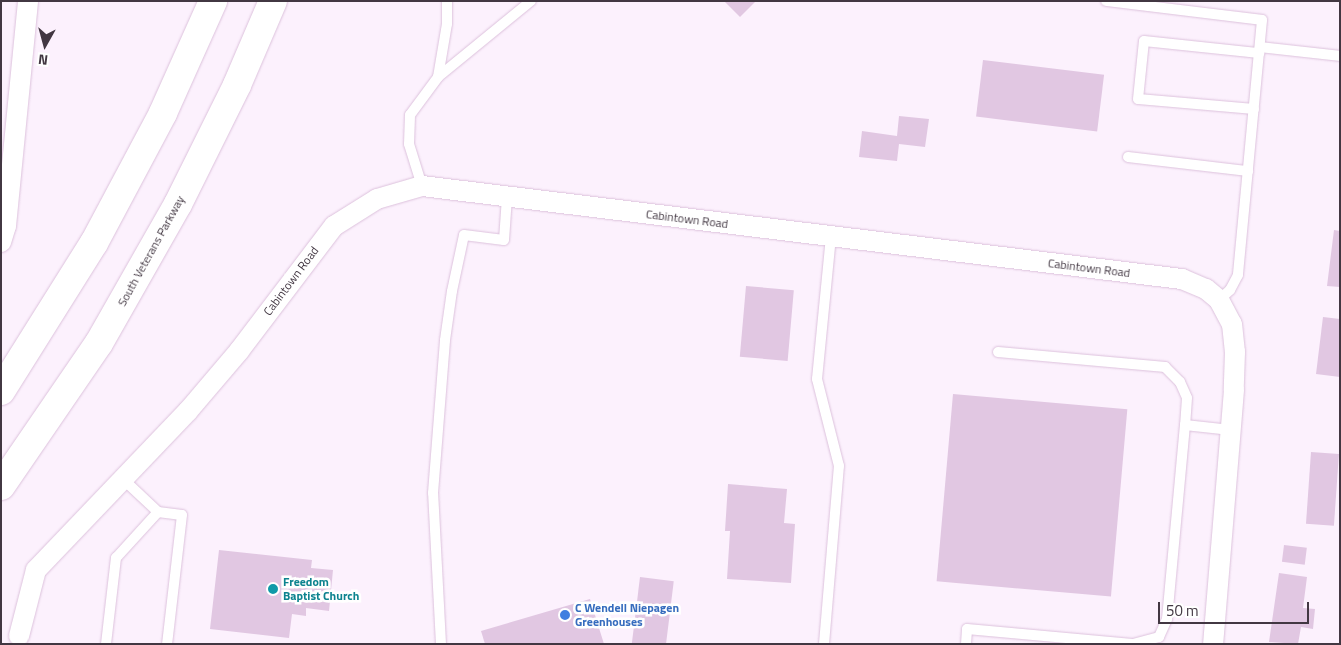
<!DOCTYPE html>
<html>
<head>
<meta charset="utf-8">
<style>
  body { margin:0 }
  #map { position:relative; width:1341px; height:645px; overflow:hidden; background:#fcf1fd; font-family:"Titillium Web",sans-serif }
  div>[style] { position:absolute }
  .building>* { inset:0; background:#e1c7e2; transform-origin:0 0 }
  .roads { filter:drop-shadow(0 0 1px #dcc1dc) drop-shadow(0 0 1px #dcc1dc) }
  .lane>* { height:10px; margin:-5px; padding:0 5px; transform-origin:5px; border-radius:5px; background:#fff }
  .street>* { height:20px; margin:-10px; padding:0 10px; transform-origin:10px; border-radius:10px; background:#fff }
  .highway>* { height:28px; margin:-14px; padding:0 14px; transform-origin:14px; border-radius:14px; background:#fff }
  .dots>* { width:14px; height:14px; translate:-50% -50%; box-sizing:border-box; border:2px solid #fff; border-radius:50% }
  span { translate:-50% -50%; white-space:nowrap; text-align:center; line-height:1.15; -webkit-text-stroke:5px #fff; paint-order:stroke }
  .street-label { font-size:12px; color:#423742 }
  .culture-label { font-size:12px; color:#0d838f; font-weight:700 }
  .left { translate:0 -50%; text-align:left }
  .shop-label { font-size:12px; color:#366cbe; font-weight:700 }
  .frame { position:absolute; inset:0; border:2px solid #423742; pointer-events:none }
  .north { position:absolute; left:20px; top:20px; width:50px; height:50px; -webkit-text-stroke:4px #fff; paint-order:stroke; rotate:187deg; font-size:14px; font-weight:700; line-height:20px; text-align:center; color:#423742 }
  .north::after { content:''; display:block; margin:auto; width:18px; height:22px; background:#423742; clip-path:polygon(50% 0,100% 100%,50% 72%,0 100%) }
  .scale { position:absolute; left:1158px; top:602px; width:151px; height:22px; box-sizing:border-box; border:2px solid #423742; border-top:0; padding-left:6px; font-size:15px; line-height:18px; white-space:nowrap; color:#423742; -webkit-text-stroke:4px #fff; paint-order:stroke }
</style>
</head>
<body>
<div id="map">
  <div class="building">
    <i style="clip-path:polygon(724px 1px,756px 1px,740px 17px)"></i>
    <i style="left:983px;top:60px;width:122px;height:57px;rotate:7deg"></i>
    <i style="clip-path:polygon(899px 116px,929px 119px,925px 147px,899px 144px,897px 161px,859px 157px,862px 131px,897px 136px)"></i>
    <i style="clip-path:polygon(1334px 230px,1340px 231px,1340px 287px,1327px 286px)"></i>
    <i style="left:746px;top:286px;width:48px;height:71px;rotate:5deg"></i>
    <i style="clip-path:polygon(1323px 317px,1340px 319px,1340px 377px,1316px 374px)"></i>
    <i style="left:953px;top:394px;width:175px;height:188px;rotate:5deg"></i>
    <i style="left:1311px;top:452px;width:28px;height:72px;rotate:4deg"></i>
    <i style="clip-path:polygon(728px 484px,787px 489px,784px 523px,795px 524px,791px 583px,727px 579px,730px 531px,725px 531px)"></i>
    <i style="left:1284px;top:545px;width:23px;height:17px;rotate:7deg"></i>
    <i style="clip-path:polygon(219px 550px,312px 560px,311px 568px,333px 570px,329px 611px,306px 608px,306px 616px,292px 614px,289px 638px,210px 629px)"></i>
    <i style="clip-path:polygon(1279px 573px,1307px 577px,1303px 608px,1315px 609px,1313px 629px,1301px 627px,1298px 644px,1269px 642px)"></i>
    <i style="left:640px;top:577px;width:34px;height:67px;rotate:7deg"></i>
    <i style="clip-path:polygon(590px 599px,604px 644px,485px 644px,481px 631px)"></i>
  </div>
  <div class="roads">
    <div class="lane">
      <i style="left:1106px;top:1px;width:157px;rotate:6.9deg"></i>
      <i style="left:1262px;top:20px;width:256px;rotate:95.4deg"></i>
      <i style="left:1238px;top:275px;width:17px;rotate:118deg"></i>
      <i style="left:1230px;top:290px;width:15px;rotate:138deg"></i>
      <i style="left:1260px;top:47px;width:81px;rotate:6.4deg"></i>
      <i style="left:438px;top:77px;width:54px;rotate:-80.4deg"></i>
      <i style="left:447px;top:24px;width:23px;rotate:-90deg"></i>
      <i style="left:1254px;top:109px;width:116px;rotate:-175.1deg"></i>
      <i style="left:1138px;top:99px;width:58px;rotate:-84.1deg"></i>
      <i style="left:1144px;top:41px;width:116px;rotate:6deg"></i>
      <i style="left:1128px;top:157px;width:121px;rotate:6.7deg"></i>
      <i style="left:422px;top:186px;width:44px;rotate:-107.2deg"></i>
      <i style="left:409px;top:144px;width:29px;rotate:-88deg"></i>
      <i style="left:410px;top:115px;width:47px;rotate:-53.6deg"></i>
      <i style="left:438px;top:77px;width:120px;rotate:-39.3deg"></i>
      <i style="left:998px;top:352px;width:168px;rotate:5.1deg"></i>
      <i style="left:1165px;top:367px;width:21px;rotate:45deg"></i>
      <i style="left:1180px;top:382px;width:17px;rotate:66deg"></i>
      <i style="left:1187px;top:398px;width:27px;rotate:94deg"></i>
      <i style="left:124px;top:480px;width:47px;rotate:43.3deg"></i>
      <i style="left:158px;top:512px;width:24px;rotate:7deg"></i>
      <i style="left:182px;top:515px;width:130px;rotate:96.6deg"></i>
      <i style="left:106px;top:644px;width:87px;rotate:-83.4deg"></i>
      <i style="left:116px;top:558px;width:62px;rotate:-47.6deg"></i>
      <i style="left:441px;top:644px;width:151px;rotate:-93deg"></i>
      <i style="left:433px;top:493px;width:153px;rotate:-85.5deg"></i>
      <i style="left:445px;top:340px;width:49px;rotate:-81.9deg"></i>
      <i style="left:452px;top:291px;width:57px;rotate:-77.9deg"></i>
      <i style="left:464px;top:235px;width:40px;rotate:7.1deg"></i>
      <i style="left:504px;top:240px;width:43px;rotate:-86deg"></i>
      <i style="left:824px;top:644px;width:179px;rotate:-85.2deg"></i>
      <i style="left:839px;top:466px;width:90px;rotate:-104.2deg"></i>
      <i style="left:817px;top:379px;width:144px;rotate:-84.4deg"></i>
      <i style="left:966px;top:644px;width:15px;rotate:-86deg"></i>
      <i style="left:967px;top:629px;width:166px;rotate:5.2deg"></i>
      <i style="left:1133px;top:644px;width:27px;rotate:-15deg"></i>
      <i style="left:1159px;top:637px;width:20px;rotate:-66deg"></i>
      <i style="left:1167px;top:619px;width:195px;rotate:-84.7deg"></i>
      <i style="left:1185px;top:425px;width:46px;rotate:6.2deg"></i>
    </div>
    <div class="street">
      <i style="left:1px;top:242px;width:17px;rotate:-73deg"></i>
      <i style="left:6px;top:226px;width:226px;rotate:-84.4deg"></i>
      <i style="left:19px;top:636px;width:68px;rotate:-75.6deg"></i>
      <i style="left:36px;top:570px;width:220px;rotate:-46.3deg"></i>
      <i style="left:188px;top:411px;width:79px;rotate:-49.6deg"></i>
      <i style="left:239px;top:351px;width:157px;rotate:-52.8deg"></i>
      <i style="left:334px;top:226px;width:51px;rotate:-32.1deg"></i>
      <i style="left:377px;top:199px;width:47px;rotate:-16.1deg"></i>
      <i style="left:422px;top:186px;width:766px;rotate:6.98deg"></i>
      <i style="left:1182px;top:279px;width:26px;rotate:23deg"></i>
      <i style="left:1206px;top:289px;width:17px;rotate:40deg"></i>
      <i style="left:1219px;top:300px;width:27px;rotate:62deg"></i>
      <i style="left:1232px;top:324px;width:28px;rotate:84deg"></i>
      <i style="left:1235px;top:352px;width:38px;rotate:92deg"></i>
      <i style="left:1234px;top:390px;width:255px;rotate:94.7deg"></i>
    </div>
    <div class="highway">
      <i style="left:1px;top:391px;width:175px;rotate:-57.9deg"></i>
      <i style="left:94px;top:243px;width:147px;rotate:-62deg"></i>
      <i style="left:163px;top:113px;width:123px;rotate:-65.9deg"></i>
      <i style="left:1px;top:486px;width:173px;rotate:-55.6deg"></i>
      <i style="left:99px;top:343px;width:160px;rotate:-60.4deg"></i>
      <i style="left:178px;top:204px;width:133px;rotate:-63.6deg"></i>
      <i style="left:237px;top:85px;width:91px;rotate:-66.8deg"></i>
    </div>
  </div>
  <div class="dots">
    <i style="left:273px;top:589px;background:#0f9aa8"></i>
    <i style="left:565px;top:615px;background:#3f7fe0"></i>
  </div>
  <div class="street-label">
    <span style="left:687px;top:219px;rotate:7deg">Cabintown Road</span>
    <span style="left:151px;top:251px;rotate:-61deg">South Veterans Parkway</span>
    <span style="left:1089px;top:268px;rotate:7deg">Cabintown Road</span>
    <span style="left:291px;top:281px;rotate:-53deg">Cabintown Road</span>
  </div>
  <div class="culture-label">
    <span class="left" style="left:283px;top:589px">Freedom<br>Baptist Church</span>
  </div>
  <div class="shop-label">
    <span class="left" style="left:575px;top:615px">C Wendell Niepagen<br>Greenhouses</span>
  </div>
  <div class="frame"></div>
  <div class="north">N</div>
  <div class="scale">50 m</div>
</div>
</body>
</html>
